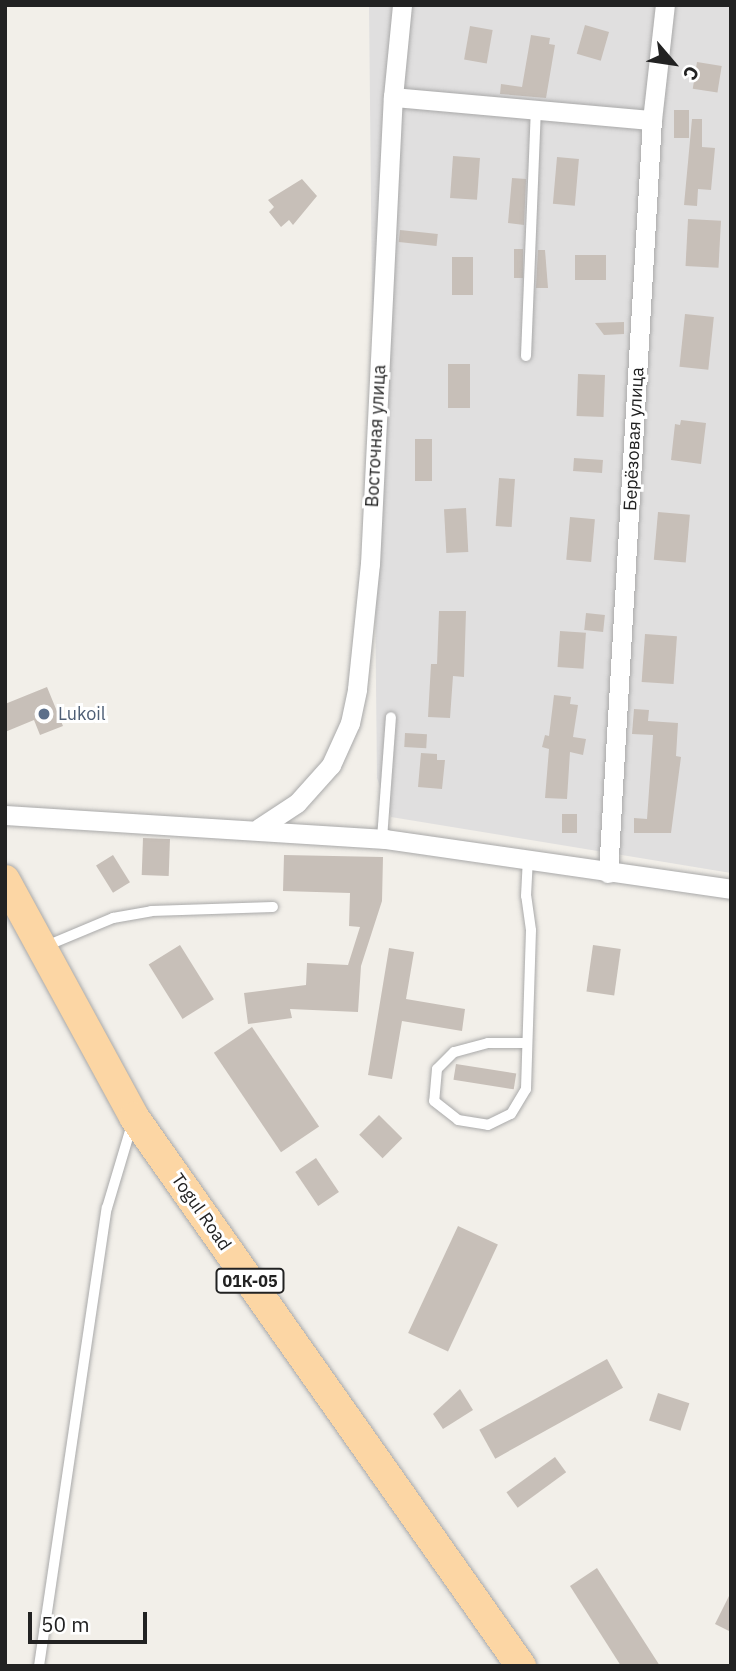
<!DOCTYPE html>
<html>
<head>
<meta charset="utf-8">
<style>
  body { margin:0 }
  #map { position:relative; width:736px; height:1671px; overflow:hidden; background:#f2efe9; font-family:"IBM Plex Sans",sans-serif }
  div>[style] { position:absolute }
  .residential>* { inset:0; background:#e0dfdf }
  .building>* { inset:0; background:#c7bfb8; transform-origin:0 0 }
  .roads { filter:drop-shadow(0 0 2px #a9a9a9) drop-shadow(0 0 2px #a9a9a9) }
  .service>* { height:10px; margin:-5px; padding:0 5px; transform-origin:5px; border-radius:5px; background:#fff }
  .minor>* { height:19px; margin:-9.5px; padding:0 9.5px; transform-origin:9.5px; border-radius:9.5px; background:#fff }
  .primary>* { height:30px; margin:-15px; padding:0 15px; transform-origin:15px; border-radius:15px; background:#fcd6a4 }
  .dots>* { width:19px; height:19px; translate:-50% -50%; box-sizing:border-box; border:4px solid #fff; border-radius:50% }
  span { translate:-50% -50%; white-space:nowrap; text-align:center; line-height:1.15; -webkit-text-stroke:6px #fff; paint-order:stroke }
  .shield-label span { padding:2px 5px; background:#fff; border:2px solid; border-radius:5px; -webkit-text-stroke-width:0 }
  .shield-label { font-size:16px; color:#222; font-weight:700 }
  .street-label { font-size:18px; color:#222 }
  .service-label { font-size:18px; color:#4e5e75 }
  .left { translate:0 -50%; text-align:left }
  .frame { position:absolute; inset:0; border:7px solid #222; pointer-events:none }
  .north { position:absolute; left:638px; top:28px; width:70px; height:70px; -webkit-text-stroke:5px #fff; paint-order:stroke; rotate:119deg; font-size:19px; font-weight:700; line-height:28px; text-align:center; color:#222 }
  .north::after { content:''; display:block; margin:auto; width:24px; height:32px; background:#222; clip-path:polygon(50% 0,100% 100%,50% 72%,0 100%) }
  .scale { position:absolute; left:28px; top:1612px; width:119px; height:32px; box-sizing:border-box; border:4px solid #222; border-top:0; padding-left:9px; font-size:21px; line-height:24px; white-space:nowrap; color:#222; -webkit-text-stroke:5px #fff; paint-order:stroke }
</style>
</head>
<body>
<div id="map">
  <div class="residential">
    <i style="clip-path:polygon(369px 5px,731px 5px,731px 873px,391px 817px,377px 778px)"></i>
  </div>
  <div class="building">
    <i style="left:585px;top:25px;width:25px;height:30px;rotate:16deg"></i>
    <i style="left:470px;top:26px;width:23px;height:34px;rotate:10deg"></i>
    <i style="clip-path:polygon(531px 35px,550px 38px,549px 44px,555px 45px,546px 98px,500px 94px,501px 84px,522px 87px)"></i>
    <i style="left:697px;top:62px;width:25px;height:27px;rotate:9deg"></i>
    <i style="left:674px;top:110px;width:15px;height:28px"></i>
    <i style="clip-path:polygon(692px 119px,702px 119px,702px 147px,715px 148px,711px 190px,698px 189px,697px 206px,684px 205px)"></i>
    <i style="left:453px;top:156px;width:27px;height:42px;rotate:4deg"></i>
    <i style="left:557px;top:157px;width:22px;height:47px;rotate:5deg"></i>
    <i style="clip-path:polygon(512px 178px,526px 179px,524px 225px,508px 223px)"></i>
    <i style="clip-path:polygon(302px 179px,317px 196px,293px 225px,289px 220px,281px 227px,269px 212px,274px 207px,268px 200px)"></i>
    <i style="left:688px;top:219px;width:33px;height:47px;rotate:3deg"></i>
    <i style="left:400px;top:230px;width:38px;height:12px;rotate:6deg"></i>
    <i style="left:514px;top:249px;width:9px;height:29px"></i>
    <i style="clip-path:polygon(538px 250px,545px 250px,548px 288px,536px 288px)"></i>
    <i style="left:575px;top:255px;width:31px;height:25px"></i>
    <i style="left:452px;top:257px;width:21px;height:38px"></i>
    <i style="left:685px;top:314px;width:29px;height:53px;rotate:6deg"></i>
    <i style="clip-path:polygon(624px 322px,624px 334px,604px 335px,595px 323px)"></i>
    <i style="left:448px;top:364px;width:22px;height:44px"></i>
    <i style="left:578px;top:374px;width:27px;height:42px;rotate:2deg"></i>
    <i style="clip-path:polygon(681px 420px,706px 423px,701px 464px,671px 460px,675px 424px,680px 425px)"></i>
    <i style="left:415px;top:439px;width:17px;height:42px"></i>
    <i style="left:574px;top:458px;width:29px;height:13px;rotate:4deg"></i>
    <i style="left:499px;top:478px;width:16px;height:48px;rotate:4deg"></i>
    <i style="left:466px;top:508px;width:44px;height:22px;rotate:87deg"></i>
    <i style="left:658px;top:512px;width:32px;height:48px;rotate:5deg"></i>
    <i style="left:570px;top:517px;width:25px;height:43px;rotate:5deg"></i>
    <i style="clip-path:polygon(439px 611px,466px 611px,464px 677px,453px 676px,450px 718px,428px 717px,431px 664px,437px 664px)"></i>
    <i style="left:586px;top:613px;width:19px;height:17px;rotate:6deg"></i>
    <i style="left:560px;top:631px;width:26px;height:36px;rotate:4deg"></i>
    <i style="left:645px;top:634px;width:32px;height:48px;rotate:4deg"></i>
    <i style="clip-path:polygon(47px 687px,63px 726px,40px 735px,34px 720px,5px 732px,5px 704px)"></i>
    <i style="clip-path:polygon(554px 695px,571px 697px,570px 704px,578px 705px,573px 737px,586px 739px,583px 755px,570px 752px,567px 799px,545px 798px,549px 749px,542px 747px,545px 735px,549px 736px)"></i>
    <i style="clip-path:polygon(634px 709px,649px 710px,648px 721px,678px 723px,676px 756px,681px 757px,671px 833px,634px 833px,634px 818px,647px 819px,653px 735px,632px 734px)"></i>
    <i style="left:405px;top:733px;width:22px;height:14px;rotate:3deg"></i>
    <i style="clip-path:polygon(421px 753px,437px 754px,437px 760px,445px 760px,442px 789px,418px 787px)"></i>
    <i style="left:562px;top:814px;width:15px;height:19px"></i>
    <i style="left:143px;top:838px;width:27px;height:37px;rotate:2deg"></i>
    <i style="left:113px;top:855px;width:32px;height:20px;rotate:58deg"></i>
    <i style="clip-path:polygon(284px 855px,383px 857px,382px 901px,361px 966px,358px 1012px,290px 1009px,292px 1018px,248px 1024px,244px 993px,306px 985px,307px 963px,348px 965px,360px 927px,349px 926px,350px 893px,283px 891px)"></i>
    <i style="left:180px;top:945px;width:64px;height:37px;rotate:58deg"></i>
    <i style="left:593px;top:945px;width:28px;height:47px;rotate:8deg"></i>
    <i style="clip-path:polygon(389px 948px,414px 952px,406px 999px,465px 1009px,462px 1031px,402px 1021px,392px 1079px,368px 1075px)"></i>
    <i style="left:252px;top:1027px;width:120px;height:46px;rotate:56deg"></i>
    <i style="left:456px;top:1064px;width:61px;height:16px;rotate:9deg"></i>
    <i style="left:379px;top:1115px;width:33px;height:28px;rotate:45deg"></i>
    <i style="left:316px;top:1158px;width:41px;height:25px;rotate:56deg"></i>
    <i style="left:458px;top:1226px;width:44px;height:118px;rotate:25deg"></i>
    <i style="left:607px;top:1359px;width:33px;height:146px;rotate:61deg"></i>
    <i style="clip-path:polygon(460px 1389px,473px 1410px,443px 1429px,433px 1414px)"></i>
    <i style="left:658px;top:1393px;width:33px;height:29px;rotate:18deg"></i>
    <i style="left:555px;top:1457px;width:19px;height:60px;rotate:54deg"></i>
    <i style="clip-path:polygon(597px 1568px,660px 1666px,621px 1666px,570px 1586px)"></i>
    <i style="clip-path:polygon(731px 1592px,731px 1632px,715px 1624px)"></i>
  </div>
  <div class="roads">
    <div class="service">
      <i style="left:526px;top:356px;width:247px;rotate:-87.7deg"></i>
      <i style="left:382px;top:839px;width:122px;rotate:-85.8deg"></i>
      <i style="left:46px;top:946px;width:73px;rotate:-22.7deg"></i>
      <i style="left:113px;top:918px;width:39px;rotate:-10deg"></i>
      <i style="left:151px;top:911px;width:122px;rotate:-1.9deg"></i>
      <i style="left:526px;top:1043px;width:38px;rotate:180deg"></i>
      <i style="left:488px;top:1043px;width:35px;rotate:165deg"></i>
      <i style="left:454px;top:1052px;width:24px;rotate:135deg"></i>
      <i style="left:437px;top:1069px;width:32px;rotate:95deg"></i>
      <i style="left:434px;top:1101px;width:31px;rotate:38deg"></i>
      <i style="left:458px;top:1120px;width:30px;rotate:9deg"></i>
      <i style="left:488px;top:1125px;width:25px;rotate:-26deg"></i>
      <i style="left:511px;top:1114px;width:29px;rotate:-59deg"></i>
      <i style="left:526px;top:1089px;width:159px;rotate:-88.2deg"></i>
      <i style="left:531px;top:930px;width:34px;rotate:-98deg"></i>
      <i style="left:526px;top:896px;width:35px;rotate:-87deg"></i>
      <i style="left:39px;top:1666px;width:463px;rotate:-81.6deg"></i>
      <i style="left:107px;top:1208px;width:88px;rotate:-73.4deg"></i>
    </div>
    <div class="minor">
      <i style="left:393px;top:97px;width:260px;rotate:5.1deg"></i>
      <i style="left:5px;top:815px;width:381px;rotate:3.6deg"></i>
      <i style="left:385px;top:839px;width:350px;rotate:8.2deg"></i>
      <i style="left:259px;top:828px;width:45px;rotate:-33.3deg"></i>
      <i style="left:297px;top:803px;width:51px;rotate:-48.2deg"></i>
      <i style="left:331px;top:765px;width:46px;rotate:-65.7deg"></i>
      <i style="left:350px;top:723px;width:35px;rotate:-78deg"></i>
      <i style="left:357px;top:689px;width:126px;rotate:-84.1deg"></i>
      <i style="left:370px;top:564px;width:468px;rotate:-87.2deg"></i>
      <i style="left:393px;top:97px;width:92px;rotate:-84.4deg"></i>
      <i style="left:608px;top:873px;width:754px;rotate:-86.66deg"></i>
      <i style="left:652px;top:120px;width:116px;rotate:-83.6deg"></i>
    </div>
    <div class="primary">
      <i style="left:5px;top:880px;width:270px;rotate:61.4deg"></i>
      <i style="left:134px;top:1117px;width:672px;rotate:54.82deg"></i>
    </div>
  </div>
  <div class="dots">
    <i style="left:44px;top:714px;background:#5c6f8a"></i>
  </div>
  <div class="shield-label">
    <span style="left:250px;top:1281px">01К-05</span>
  </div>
  <div class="street-label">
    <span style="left:376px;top:436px;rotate:-87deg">Восточная улица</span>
    <span style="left:634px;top:439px;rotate:-87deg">Берёзовая улица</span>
    <span style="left:201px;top:1212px;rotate:55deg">Togul Road</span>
  </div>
  <div class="service-label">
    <span class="left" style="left:58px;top:714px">Lukoil</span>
  </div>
  <div class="frame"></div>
  <div class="north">С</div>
  <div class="scale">50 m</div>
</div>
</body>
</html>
